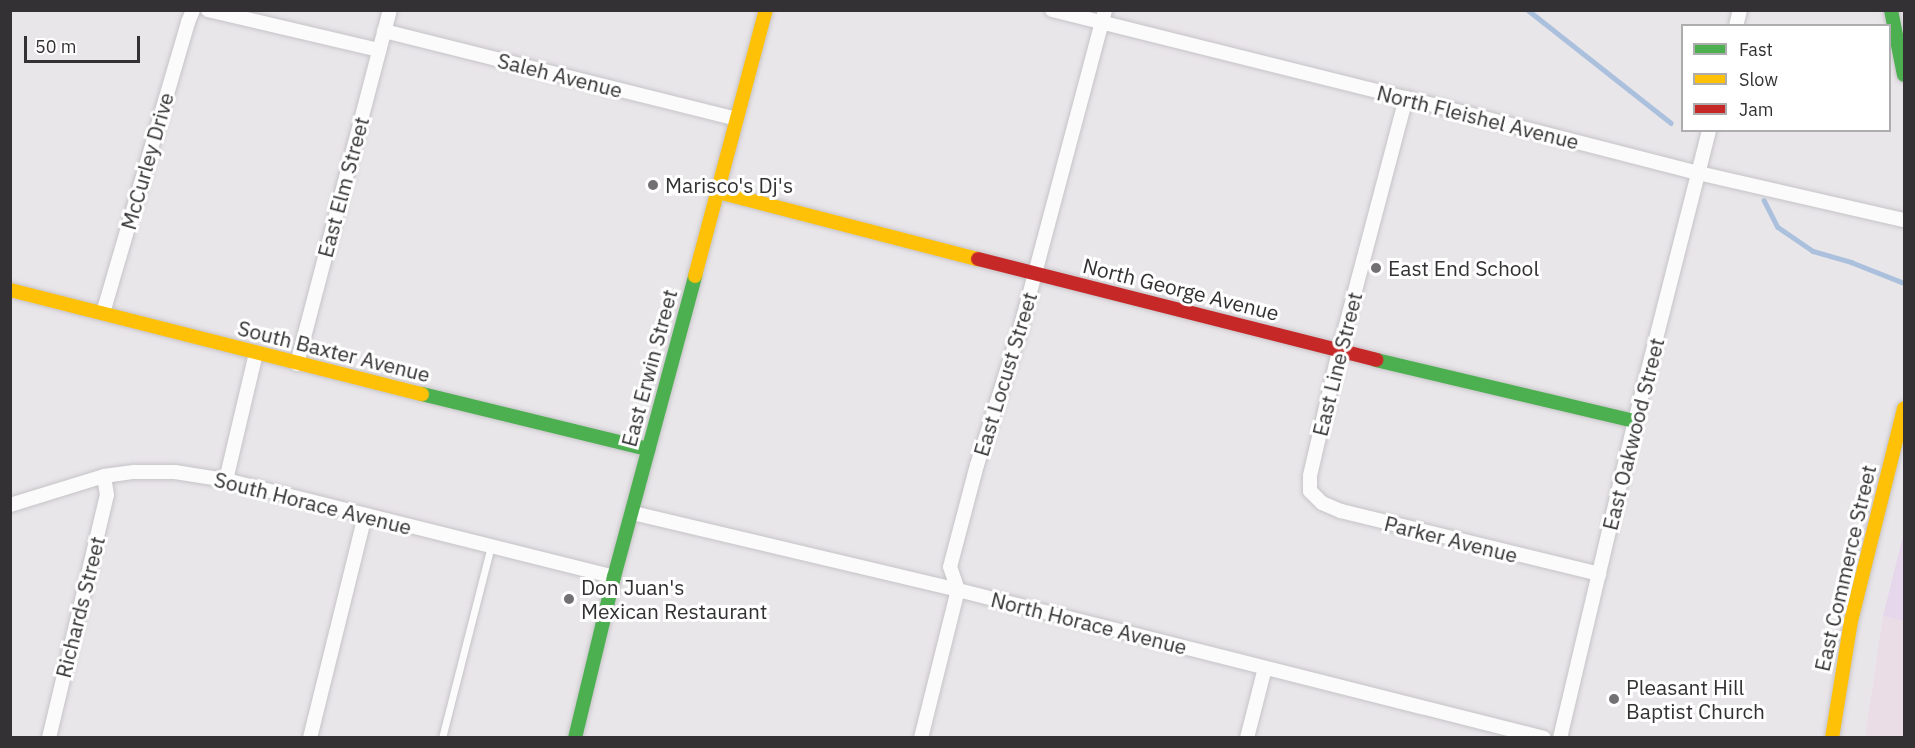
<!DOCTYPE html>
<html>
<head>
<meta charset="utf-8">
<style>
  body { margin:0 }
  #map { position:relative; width:1915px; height:748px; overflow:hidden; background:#e9e6ea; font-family:"IBM Plex Sans",sans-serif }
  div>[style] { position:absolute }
  .industrial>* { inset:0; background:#ebdde6 }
  .green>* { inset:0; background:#e7d7ec }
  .stream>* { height:4.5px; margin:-2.25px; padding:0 2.25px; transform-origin:2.25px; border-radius:2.25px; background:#aac0dd }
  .roads { filter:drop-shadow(0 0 2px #c6c4c7) drop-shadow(0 0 2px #c6c4c7) }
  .lane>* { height:7px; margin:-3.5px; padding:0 3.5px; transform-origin:3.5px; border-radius:3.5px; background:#fcfbfc }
  .street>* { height:14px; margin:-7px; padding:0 7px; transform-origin:7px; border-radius:7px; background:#fcfbfc }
  .fast>* { height:14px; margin:-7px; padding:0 7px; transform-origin:7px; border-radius:7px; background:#4caf50 }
  .slow>* { height:14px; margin:-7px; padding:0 7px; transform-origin:7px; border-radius:7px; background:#ffc107 }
  .jam>* { height:14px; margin:-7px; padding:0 7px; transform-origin:7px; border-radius:7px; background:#c62828 }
  .dots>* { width:16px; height:16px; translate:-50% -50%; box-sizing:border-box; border:3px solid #fff; border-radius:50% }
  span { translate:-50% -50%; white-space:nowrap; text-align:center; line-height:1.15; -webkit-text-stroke:6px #fff; paint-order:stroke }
  .street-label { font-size:21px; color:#333133 }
  .poi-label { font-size:21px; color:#333133 }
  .left { translate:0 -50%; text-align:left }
  .frame { position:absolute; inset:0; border:12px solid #333133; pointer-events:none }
  .legend { position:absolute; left:1681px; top:24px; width:210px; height:108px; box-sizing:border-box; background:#fff; border:2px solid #adadad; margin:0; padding:8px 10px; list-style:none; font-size:18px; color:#333133 }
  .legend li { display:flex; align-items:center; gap:12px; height:30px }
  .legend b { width:30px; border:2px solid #adadad }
  .scale { position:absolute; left:24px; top:36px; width:116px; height:27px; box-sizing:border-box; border:3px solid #333133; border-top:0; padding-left:8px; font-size:18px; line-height:21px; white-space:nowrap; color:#333133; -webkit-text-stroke:4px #fff; paint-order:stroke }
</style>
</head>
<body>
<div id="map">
  <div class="industrial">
    <i style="clip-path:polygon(1883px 616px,1904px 621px,1904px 737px,1865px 738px)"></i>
  </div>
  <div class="green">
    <i style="clip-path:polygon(1904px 532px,1904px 621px,1883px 616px)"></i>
  </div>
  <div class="stream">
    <i style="left:1528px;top:10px;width:182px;rotate:38.3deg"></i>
    <i style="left:1764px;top:200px;width:30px;rotate:63deg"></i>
    <i style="left:1778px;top:227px;width:42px;rotate:34.4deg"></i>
    <i style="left:1813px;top:251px;width:40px;rotate:16deg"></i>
    <i style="left:1851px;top:262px;width:57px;rotate:21.6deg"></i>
  </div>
  <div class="roads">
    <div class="lane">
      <i style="left:442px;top:738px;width:198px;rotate:-75.7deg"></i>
    </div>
    <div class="street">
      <i style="left:208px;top:10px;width:176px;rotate:13.2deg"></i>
      <i style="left:1052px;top:10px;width:365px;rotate:14deg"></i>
      <i style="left:1406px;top:98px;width:301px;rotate:14.4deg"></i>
      <i style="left:1698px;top:173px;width:211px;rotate:12.9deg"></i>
      <i style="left:1736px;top:26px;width:16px;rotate:-76deg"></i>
      <i style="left:384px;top:31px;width:363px;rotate:14deg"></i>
      <i style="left:1406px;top:98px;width:262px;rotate:104.8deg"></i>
      <i style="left:1339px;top:351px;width:128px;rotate:103.1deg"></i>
      <i style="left:1310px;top:476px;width:15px;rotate:90deg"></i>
      <i style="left:1310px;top:491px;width:17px;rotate:45deg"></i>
      <i style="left:1322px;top:503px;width:21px;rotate:23deg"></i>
      <i style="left:1341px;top:511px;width:266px;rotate:13.7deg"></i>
      <i style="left:103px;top:313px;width:303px;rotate:-73.7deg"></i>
      <i style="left:188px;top:22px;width:13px;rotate:-67deg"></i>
      <i style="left:297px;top:364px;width:366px;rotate:-75.3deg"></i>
      <i style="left:226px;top:480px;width:130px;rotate:-76.7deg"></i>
      <i style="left:10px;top:505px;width:98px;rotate:-17.1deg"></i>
      <i style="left:104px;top:476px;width:30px;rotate:-8deg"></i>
      <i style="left:134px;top:472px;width:41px"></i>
      <i style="left:175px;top:472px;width:52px;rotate:8.9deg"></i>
      <i style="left:226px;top:480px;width:400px;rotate:14deg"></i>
      <i style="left:633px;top:513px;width:334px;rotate:13.3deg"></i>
      <i style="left:958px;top:590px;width:604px;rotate:14.17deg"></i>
      <i style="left:49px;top:738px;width:250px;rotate:-76.6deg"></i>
      <i style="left:107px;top:495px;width:19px;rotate:-99deg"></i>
      <i style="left:310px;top:738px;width:230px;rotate:-76.1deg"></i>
      <i style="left:921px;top:738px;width:153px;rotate:-76deg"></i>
      <i style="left:958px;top:590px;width:24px;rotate:-109deg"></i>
      <i style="left:950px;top:567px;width:106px;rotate:-75.2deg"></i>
      <i style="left:977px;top:465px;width:146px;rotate:-72.4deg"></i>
      <i style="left:1021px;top:326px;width:327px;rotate:-75.1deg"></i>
      <i style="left:1247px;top:738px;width:72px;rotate:-75.6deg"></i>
      <i style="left:1560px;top:738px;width:326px;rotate:-76.7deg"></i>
      <i style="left:1635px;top:421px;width:300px;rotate:-75.7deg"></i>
    </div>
    <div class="fast">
      <i style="left:1891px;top:10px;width:66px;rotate:78.7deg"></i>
      <i style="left:1376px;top:360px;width:266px;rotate:13.3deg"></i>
      <i style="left:422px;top:394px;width:233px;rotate:13.7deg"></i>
      <i style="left:575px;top:738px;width:166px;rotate:-76.4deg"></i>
      <i style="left:614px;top:577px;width:312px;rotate:-74.9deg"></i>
    </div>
    <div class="slow">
      <i style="left:718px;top:192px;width:268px;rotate:14.5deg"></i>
      <i style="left:695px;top:276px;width:275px;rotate:-75.1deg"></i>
      <i style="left:10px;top:290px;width:425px;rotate:14.2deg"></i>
      <i style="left:1832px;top:738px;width:119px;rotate:-80.8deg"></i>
      <i style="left:1851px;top:621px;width:219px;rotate:-76deg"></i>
    </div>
    <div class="jam">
      <i style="left:978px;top:259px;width:411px;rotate:14.2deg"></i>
    </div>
  </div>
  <div class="dots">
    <i style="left:653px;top:185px;background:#737073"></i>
    <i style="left:1376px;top:268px;background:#737073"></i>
    <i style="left:569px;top:599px;background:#737073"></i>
    <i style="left:1614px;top:699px;background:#737073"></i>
  </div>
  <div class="street-label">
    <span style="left:560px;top:75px;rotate:14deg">Saleh Avenue</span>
    <span style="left:1478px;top:117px;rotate:14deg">North Fleishel Avenue</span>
    <span style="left:147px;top:161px;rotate:-74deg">McCurley Drive</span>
    <span style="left:343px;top:187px;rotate:-75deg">East Elm Street</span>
    <span style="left:1181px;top:289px;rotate:14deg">North George Avenue</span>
    <span style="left:334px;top:351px;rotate:14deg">South Baxter Avenue</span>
    <span style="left:1337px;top:364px;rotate:-76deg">East Line Street</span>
    <span style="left:649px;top:368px;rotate:-75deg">East Erwin Street</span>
    <span style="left:1005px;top:374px;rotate:-73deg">East Locust Street</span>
    <span style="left:1633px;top:434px;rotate:-76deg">East Oakwood Street</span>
    <span style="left:313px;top:503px;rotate:14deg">South Horace Avenue</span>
    <span style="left:1451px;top:539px;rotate:14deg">Parker Avenue</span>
    <span style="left:1845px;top:568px;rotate:-77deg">East Commerce Street</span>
    <span style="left:80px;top:607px;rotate:-76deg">Richards Street</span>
    <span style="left:1089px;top:623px;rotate:14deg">North Horace Avenue</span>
  </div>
  <div class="poi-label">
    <span class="left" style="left:665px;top:185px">Marisco's Dj's</span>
    <span class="left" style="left:1388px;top:268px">East End School</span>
    <span class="left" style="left:581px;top:599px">Don Juan's<br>Mexican Restaurant</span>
    <span class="left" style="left:1626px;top:699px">Pleasant Hill<br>Baptist Church</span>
  </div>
  <div class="frame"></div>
  <ul class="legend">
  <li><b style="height:8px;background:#4caf50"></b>Fast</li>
  <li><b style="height:8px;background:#ffc107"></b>Slow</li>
  <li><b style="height:8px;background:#c62828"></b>Jam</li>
  </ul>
  <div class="scale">50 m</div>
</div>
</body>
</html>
